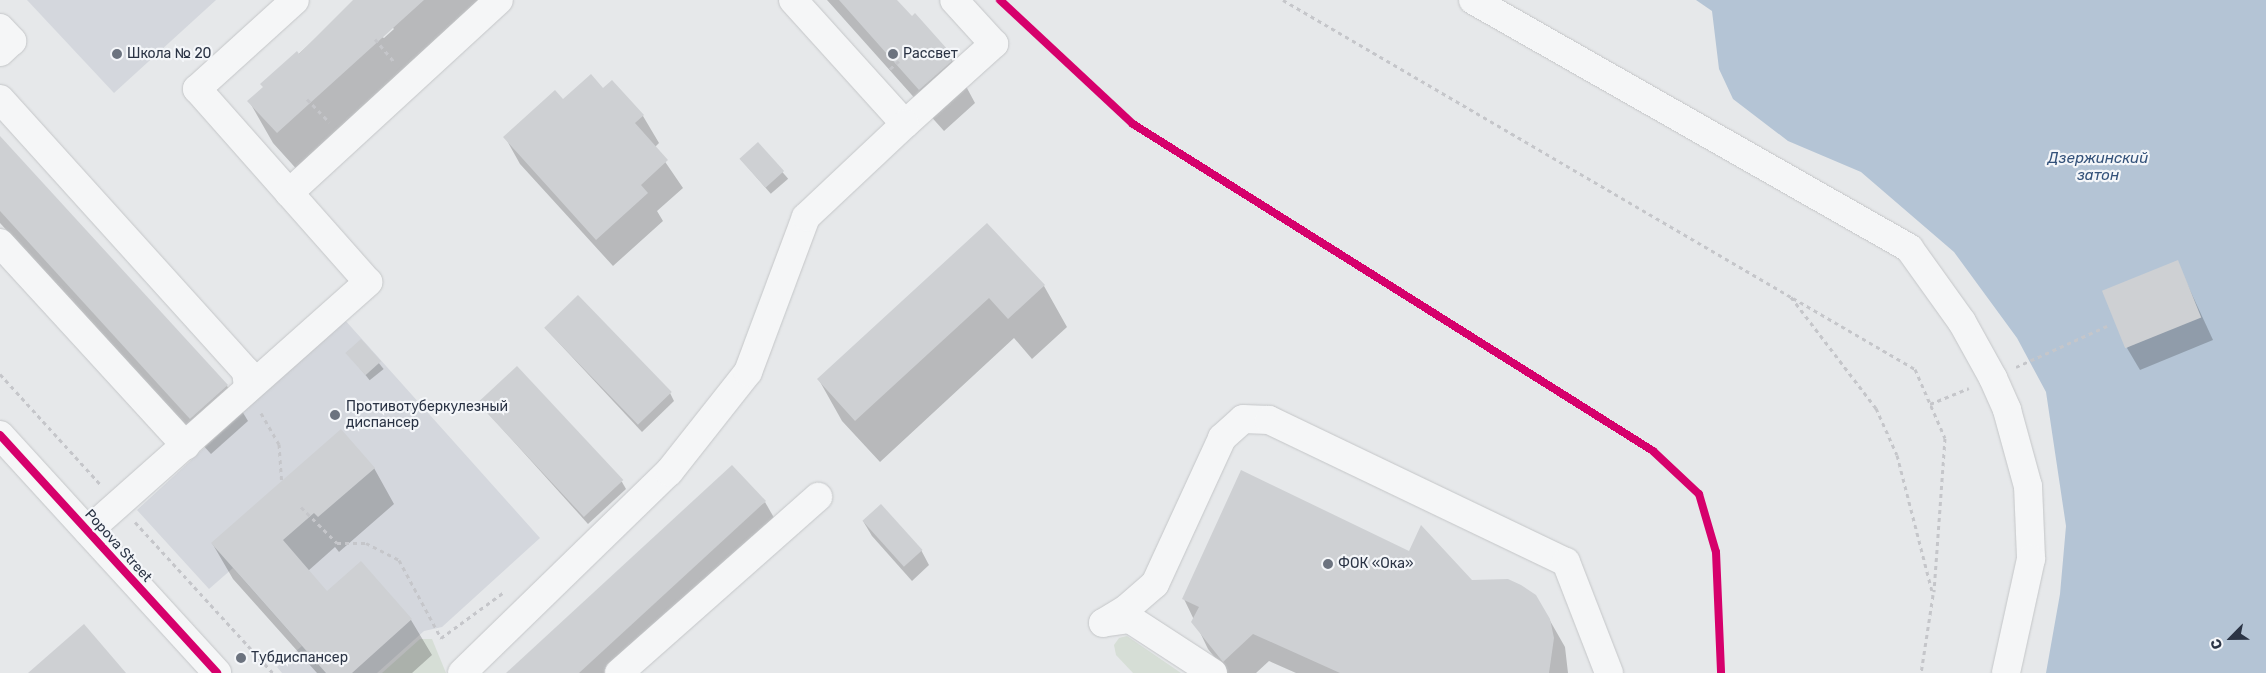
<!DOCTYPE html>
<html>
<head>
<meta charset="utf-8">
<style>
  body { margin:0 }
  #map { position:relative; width:2266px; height:673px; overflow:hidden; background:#e6e8ea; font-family:Rubik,sans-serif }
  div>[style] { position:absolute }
  .built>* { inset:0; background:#d4d7dd }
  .green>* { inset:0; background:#d6ded6 }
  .water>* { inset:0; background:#b4c4d5 }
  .shadow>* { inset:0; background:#0003; transform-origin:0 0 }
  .building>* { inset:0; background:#ced0d3; transform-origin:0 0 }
  .path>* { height:3px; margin-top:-1.5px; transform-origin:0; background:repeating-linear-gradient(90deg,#c5c6ca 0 4px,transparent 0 8px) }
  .roads { filter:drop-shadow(0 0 1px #c4c6c8) drop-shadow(0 0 1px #c4c6c8) }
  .minor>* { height:28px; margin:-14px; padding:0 14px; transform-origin:14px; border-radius:14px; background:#f5f6f7 }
  .cycleway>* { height:8px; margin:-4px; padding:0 4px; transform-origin:4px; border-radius:4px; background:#d6006c }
  .dots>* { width:14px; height:14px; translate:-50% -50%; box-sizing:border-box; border:2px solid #f4f6f9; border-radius:50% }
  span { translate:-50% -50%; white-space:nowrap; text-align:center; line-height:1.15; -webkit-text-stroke:4.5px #f4f6f9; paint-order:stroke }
  .poi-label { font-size:14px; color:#2b3445 }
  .left { translate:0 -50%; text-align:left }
  .street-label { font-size:14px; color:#2b3445 }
  .water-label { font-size:15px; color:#34527a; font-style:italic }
  .north { position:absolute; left:2206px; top:613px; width:50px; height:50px; -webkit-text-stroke:4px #f4f6f9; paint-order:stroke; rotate:247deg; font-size:14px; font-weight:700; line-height:20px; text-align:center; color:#2b3445 }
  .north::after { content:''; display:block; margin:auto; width:18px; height:22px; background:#2b3445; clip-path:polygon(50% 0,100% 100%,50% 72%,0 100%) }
</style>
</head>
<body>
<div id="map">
  <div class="built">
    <i style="clip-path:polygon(27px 0,216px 0,114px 93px)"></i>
    <i style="clip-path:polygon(344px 319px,540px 538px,442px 627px,424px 631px,377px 673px,282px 673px,277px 667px,302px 646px,233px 568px,209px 589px,137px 510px)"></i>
  </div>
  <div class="green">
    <i style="clip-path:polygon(1127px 636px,1181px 673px,1133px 673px,1116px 655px,1114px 645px,1119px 638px)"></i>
    <i style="clip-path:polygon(420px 639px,432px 639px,446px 673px,382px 673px)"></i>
  </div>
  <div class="water">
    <i style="clip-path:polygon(1696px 0,2266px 0,2266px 673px,2046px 673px,2060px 594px,2066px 526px,2046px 392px,2017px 338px,1954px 252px,1861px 172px,1788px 141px,1733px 99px,1719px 69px,1712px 11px)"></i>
  </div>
  <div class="shadow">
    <i style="clip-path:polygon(evenodd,356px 0,494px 0,301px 174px,273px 143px,249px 101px,356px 0,392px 27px,394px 29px,384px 38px,382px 37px,392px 27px)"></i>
    <i style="clip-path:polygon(827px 0,895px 0,912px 18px,915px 15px,947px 51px,975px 103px,944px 131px)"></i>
    <i style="clip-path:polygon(603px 90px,643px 116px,659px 143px,655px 147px,683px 188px,657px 211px,663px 221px,613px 266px,520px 164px,505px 137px,563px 101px)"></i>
    <i style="clip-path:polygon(0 138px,227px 386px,248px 421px,211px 454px,0 223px)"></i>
    <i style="left:758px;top:144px;width:46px;height:23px;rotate:49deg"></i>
    <i style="clip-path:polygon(987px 225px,1044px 286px,1067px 327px,1032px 359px,1014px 338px,880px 462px,842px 421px,819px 380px)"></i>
    <i style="clip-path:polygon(2177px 262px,2213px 340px,2140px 370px,2127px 348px)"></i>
    <i style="clip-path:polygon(545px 328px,670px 393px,674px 401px,642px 432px)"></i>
    <i style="left:361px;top:341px;width:36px;height:18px;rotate:51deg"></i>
    <i style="clip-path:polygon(479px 403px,622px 482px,626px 489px,588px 524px)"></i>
    <i style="clip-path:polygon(374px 468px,394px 504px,339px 552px,335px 547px,308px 571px,327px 592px,360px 563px,411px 620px,432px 655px,412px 673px,317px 673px,233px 579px,212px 543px)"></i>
    <i style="clip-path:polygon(765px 502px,785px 537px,637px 673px,508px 673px)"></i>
    <i style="clip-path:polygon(863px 521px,921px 550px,929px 565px,912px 581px,872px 536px)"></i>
    <i style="clip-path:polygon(1472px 581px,1549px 619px,1565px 647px,1568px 673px,1296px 673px,1269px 661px,1256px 673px,1227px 673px,1208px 649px,1184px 599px)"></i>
  </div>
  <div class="building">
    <i style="clip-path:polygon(353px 0,424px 0,277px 133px,247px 101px,263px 87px,260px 84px,297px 51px,299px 54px)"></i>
    <i style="clip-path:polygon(839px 0,897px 0,912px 16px,915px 13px,948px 50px,945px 53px,952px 61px,919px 90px)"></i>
    <i style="clip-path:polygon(591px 74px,603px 88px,612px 80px,644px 115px,635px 123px,668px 160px,641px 185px,648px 193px,596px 240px,503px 137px,555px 90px,563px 99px)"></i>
    <i style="clip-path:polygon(0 136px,228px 385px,190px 419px,0 211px)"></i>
    <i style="left:758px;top:142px;width:39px;height:25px;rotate:48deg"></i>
    <i style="clip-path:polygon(987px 223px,1045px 285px,1008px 319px,989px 298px,855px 421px,817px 379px)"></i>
    <i style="left:2178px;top:260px;width:62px;height:82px;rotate:68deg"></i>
    <i style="left:578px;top:295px;width:135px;height:47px;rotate:46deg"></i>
    <i style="left:361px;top:339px;width:30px;height:21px;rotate:48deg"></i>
    <i style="left:517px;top:366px;width:156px;height:54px;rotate:47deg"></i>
    <i style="clip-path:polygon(341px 429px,375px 468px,318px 517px,314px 513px,283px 540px,327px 591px,361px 561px,412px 619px,352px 673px,326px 673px,211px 543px)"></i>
    <i style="clip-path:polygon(732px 465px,766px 501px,579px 673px,506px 673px)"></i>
    <i style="clip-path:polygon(1241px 470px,1409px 551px,1421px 525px,1472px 580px,1508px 579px,1521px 585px,1536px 595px,1550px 619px,1554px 638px,1549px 673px,1340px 673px,1253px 634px,1223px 662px,1191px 622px,1199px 607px,1182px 599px)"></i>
    <i style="left:881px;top:504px;width:62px;height:25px;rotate:48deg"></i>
    <i style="clip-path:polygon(84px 624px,126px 673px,28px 673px)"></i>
  </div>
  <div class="path">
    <i style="left:1283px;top:0;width:588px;rotate:30.31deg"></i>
    <i style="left:1791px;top:297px;width:140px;rotate:52.6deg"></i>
    <i style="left:1876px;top:408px;width:51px;rotate:65.9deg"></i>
    <i style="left:1897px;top:455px;width:145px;rotate:75.6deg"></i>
    <i style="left:1933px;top:595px;width:79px;rotate:98.7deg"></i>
    <i style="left:375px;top:39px;width:30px;rotate:50deg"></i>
    <i style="left:890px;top:69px;width:12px;rotate:-42deg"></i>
    <i style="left:307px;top:99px;width:32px;rotate:46deg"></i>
    <i style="left:1793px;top:298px;width:141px;rotate:30.2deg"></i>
    <i style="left:1915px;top:369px;width:75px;rotate:66.5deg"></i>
    <i style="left:1945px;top:438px;width:154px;rotate:94.1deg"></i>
    <i style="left:2016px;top:367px;width:100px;rotate:-24.3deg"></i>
    <i style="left:0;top:374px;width:150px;rotate:47.7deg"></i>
    <i style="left:1930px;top:404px;width:42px;rotate:-22.3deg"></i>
    <i style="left:261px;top:413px;width:36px;rotate:60deg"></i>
    <i style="left:279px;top:444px;width:39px;rotate:86deg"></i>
    <i style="left:301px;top:507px;width:51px;rotate:45deg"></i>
    <i style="left:337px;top:543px;width:29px"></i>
    <i style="left:366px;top:543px;width:37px;rotate:27deg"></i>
    <i style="left:399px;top:560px;width:89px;rotate:61.7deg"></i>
    <i style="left:441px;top:638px;width:78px;rotate:-36.1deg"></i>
    <i style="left:135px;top:522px;width:205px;rotate:47.6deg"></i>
  </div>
  <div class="roads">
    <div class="minor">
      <i style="left:793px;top:0;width:167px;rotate:47.9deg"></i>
      <i style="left:905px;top:124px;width:120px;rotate:-42deg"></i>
      <i style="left:994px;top:44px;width:59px;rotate:-132.3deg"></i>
      <i style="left:1473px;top:0;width:502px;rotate:29.63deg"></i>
      <i style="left:1909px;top:248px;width:91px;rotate:54.4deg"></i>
      <i style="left:1962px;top:322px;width:64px;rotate:61deg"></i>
      <i style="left:1993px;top:378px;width:35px;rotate:66deg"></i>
      <i style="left:2007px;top:410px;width:79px;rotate:74.6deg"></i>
      <i style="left:2028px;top:486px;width:73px;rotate:87.6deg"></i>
      <i style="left:2031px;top:559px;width:117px;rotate:102.4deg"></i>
      <i style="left:0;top:28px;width:18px;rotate:47deg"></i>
      <i style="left:12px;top:41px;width:16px;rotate:137deg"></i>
      <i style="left:0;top:99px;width:367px;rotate:47.9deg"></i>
      <i style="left:246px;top:371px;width:16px;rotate:83deg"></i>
      <i style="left:289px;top:193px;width:285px;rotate:-42.6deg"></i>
      <i style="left:0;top:243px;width:275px;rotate:47.5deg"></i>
      <i style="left:0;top:435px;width:322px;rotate:47.6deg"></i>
      <i style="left:88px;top:531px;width:375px;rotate:-41.6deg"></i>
      <i style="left:368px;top:282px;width:258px;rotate:-131.5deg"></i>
      <i style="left:197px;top:89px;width:132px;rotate:-42.2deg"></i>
      <i style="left:462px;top:673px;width:289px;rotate:-44.2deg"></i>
      <i style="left:669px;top:472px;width:127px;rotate:-51.7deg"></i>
      <i style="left:748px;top:372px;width:165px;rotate:-69.5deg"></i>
      <i style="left:806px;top:217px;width:136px;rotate:-43.2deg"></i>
      <i style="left:619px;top:673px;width:266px;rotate:-41.5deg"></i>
      <i style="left:1213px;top:673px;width:99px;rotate:-147deg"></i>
      <i style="left:1130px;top:619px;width:27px;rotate:172deg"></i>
      <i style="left:1103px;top:623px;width:27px;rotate:-31deg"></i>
      <i style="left:1126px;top:609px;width:38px;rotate:-41deg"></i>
      <i style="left:1155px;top:584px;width:161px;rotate:-65.3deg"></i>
      <i style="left:1222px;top:438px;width:28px;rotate:-42deg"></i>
      <i style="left:1243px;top:419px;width:26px;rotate:2deg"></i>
      <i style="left:1269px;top:420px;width:329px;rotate:25.6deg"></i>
      <i style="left:1566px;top:562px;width:119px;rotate:68.8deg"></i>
    </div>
  </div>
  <div class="cycleway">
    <i style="left:1000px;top:0;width:182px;rotate:43deg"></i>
    <i style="left:1133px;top:124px;width:614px;rotate:32.16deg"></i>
    <i style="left:1653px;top:451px;width:63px;rotate:43.1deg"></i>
    <i style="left:1699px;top:494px;width:60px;rotate:73.7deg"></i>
    <i style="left:1716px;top:552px;width:121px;rotate:87.6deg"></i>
    <i style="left:0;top:435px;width:322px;rotate:47.6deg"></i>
  </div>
  <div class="dots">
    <i style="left:117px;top:54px;background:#6c737f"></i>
    <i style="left:893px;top:54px;background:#6c737f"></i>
    <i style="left:335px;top:415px;background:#6c737f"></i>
    <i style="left:1328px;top:564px;background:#6c737f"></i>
    <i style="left:241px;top:658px;background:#6c737f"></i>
  </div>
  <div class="poi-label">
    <span class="left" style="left:127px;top:54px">Школа № 20</span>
    <span class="left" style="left:903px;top:54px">Рассвет</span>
    <span class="left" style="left:346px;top:415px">Противотуберкулезный<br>диспансер</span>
    <span class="left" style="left:1338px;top:564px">ФОК «Ока»</span>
    <span class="left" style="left:251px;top:658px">Тубдиспансер</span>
  </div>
  <div class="street-label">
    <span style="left:118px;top:546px;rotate:48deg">Popova Street</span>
  </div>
  <div class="water-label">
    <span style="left:2098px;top:167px">Дзержинский<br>затон</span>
  </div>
  <div class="north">С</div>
</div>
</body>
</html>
